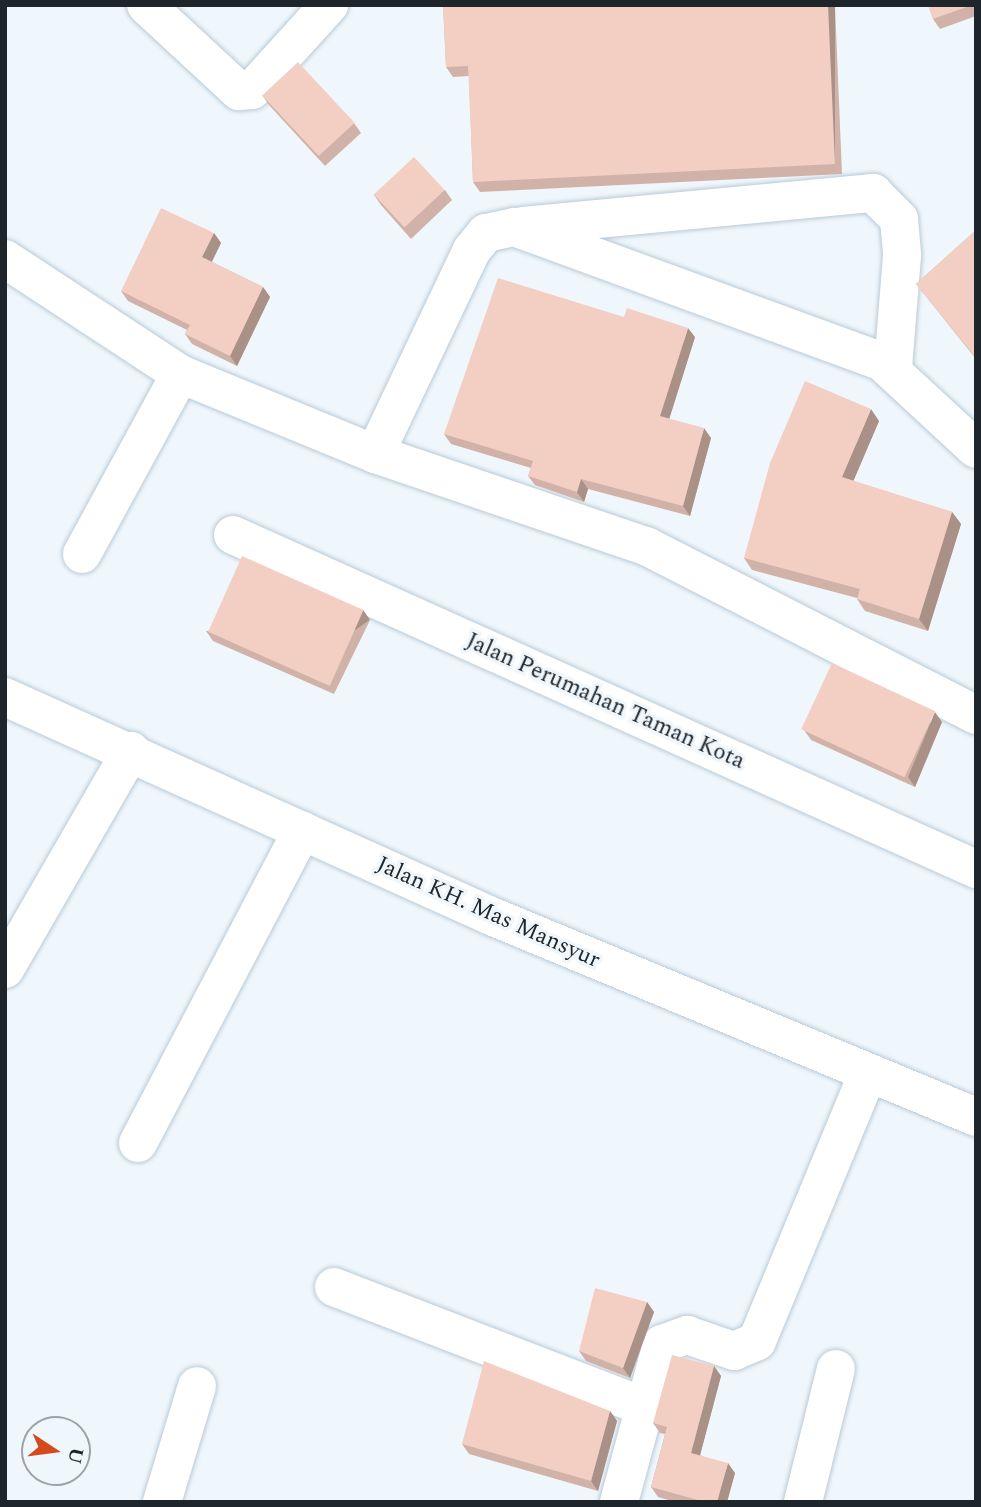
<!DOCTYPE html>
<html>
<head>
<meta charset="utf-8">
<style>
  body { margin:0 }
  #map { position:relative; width:981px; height:1507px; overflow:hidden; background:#f0f7fc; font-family:Spectral,serif }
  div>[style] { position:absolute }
  .roads { filter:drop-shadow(0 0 2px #b8cad7) drop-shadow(0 0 2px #b8cad7) }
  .minor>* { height:38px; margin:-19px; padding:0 19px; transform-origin:19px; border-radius:19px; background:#fff }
  .wall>* { inset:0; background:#d1b2a8 }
  .shaded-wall>* { inset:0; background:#aa9188; transform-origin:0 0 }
  .building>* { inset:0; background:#f3cfc3; transform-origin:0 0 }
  span { translate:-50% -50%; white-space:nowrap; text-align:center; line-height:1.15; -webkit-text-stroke:7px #f0f7fc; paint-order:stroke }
  .street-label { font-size:23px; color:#1f262b }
  .frame { position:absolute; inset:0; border:7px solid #1f262b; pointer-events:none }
  .north { position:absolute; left:21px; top:1416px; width:70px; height:70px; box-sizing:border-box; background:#f0f7fc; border:2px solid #9ca3a8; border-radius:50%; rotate:103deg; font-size:19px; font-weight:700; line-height:28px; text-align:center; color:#1f262b }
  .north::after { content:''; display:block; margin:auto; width:24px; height:32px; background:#d34b1c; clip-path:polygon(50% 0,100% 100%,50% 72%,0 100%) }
</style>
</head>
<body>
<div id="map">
  <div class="roads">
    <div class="minor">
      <i style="left:146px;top:5px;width:127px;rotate:42.8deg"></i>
      <i style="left:239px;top:91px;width:13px;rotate:-4deg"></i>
      <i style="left:252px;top:90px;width:115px;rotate:-47.8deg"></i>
      <i style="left:523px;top:226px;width:352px;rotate:-5.4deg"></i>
      <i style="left:873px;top:193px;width:37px;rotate:45deg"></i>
      <i style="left:899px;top:219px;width:37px;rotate:85deg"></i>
      <i style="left:902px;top:256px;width:113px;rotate:94.6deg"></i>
      <i style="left:5px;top:259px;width:209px;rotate:33.3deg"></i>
      <i style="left:180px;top:374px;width:211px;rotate:22.3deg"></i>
      <i style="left:375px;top:454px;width:286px;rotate:18.8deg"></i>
      <i style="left:646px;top:546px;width:371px;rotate:27.1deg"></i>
      <i style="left:375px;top:454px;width:226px;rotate:-64.6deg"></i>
      <i style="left:472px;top:250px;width:22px;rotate:-51deg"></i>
      <i style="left:486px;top:233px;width:29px;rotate:-12deg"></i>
      <i style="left:514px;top:227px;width:391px;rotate:20.1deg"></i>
      <i style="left:881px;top:361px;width:129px;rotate:42.8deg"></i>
      <i style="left:233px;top:535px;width:815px;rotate:24.21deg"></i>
      <i style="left:82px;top:554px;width:205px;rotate:-61.4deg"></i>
      <i style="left:5px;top:697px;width:533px;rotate:24.26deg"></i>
      <i style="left:491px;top:916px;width:525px;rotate:22.51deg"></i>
      <i style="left:5px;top:969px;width:252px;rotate:-60deg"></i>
      <i style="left:138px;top:1143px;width:353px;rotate:-62.3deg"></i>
      <i style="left:334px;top:1287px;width:331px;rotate:21.1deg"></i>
      <i style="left:162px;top:1502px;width:121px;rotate:-73.2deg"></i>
      <i style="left:619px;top:1502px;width:164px;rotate:-74.8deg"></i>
      <i style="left:662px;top:1344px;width:27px;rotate:-20deg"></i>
      <i style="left:687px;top:1335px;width:50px;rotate:18.8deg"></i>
      <i style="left:734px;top:1351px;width:25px;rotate:-23deg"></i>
      <i style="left:757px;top:1341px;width:288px;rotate:-67.5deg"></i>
      <i style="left:803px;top:1502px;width:137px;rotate:-76.1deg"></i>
    </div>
  </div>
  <div class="wall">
    <i style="clip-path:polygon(443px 5px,835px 5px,842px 174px,480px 192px,473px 182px,469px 76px,453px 77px,446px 67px)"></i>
    <i style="clip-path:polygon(928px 5px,976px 5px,976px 16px,940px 29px,933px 19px)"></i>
    <i style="clip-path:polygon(262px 95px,354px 123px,361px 133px,325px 166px,269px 105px)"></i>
    <i style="clip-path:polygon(445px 190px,452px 200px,411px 239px,381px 205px,374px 195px)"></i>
    <i style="clip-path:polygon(976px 230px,976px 359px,916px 284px)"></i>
    <i style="clip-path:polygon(214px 233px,221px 243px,212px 262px,263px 287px,270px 297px,237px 366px,192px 344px,185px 334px,187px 330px,128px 301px,121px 291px)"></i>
    <i style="clip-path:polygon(695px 337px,669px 419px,711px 438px,690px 516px,588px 489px,584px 502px,535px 485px,528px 476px,531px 468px,451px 444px,444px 434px)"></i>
    <i style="clip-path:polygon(879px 421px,853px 481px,952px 512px,961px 524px,928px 631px,865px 611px,857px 599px,857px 598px,752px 570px,744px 558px)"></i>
    <i style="clip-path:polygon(363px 610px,370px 620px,334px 694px,213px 641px,206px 631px)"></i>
    <i style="clip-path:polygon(942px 722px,915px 787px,811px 740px,804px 730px)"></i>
    <i style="clip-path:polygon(647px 1302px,654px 1312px,630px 1378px,586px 1361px,579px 1351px)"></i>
    <i style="clip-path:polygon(714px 1366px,721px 1376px,700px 1455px,735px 1473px,727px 1502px,675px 1502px,658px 1497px,651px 1487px,665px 1434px,660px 1433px,653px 1423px)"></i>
    <i style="clip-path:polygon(610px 1411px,617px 1421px,598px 1491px,469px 1454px,462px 1444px)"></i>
  </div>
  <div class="shaded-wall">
    <i style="left:828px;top:5px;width:7px;height:159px"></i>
    <i style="clip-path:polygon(214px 233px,221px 243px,209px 267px,202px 257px)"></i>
    <i style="clip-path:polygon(263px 287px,270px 297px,237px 366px,230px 356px)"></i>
    <i style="clip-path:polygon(688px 328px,695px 337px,667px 426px,660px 416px)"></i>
    <i style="clip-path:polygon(871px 409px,879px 421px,850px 489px,842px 477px)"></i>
    <i style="clip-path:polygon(704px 428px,711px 438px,690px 516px,683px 506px)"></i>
    <i style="clip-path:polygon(581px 479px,588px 489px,584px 502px,577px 492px)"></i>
    <i style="clip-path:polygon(952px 512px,961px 524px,928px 631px,919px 619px)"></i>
    <i style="left:363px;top:610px;width:12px;height:82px;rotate:55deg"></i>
    <i style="clip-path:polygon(935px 712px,942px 722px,915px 787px,908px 777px)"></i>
    <i style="clip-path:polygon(647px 1302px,654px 1312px,630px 1378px,623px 1368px)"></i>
    <i style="clip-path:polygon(714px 1366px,721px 1376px,698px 1463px,691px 1453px)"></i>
    <i style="clip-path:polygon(610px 1411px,617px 1421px,598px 1491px,591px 1481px)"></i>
    <i style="clip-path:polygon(728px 1463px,735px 1473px,727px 1502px,717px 1502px)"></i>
  </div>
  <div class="building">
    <i style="clip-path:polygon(443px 5px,828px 5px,835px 164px,473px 182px,468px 66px,446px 67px)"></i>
    <i style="clip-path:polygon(928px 5px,972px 5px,933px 19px)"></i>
    <i style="left:298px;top:62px;width:83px;height:49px;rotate:47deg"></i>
    <i style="left:414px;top:157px;width:45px;height:55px;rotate:47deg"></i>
    <i style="clip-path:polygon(161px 208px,214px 233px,202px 257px,263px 287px,230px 356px,185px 334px,190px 325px,121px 291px)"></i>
    <i style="clip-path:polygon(976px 230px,976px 358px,916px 284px)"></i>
    <i style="clip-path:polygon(498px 278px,624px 317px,627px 308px,688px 328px,660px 416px,704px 428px,683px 506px,581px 479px,577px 492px,528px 476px,533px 461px,444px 434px)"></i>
    <i style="clip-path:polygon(805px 381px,871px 409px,842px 477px,952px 512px,919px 619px,857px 599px,860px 589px,744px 558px,770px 463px)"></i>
    <i style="left:242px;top:556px;width:133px;height:83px;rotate:24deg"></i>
    <i style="left:832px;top:663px;width:114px;height:73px;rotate:25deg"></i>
    <i style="clip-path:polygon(595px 1288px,647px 1302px,623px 1368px,579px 1351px)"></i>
    <i style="clip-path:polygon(672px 1355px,714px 1366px,691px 1453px,728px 1463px,717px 1502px,705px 1502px,651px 1487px,667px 1427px,653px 1423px)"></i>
    <i style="clip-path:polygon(484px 1361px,610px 1411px,591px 1481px,462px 1444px)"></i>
  </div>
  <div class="street-label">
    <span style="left:605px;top:702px;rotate:24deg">Jalan Perumahan Taman Kota</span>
    <span style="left:488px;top:913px;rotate:24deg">Jalan KH. Mas Mansyur</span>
  </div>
  <div class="frame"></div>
  <div class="north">U</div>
</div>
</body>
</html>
